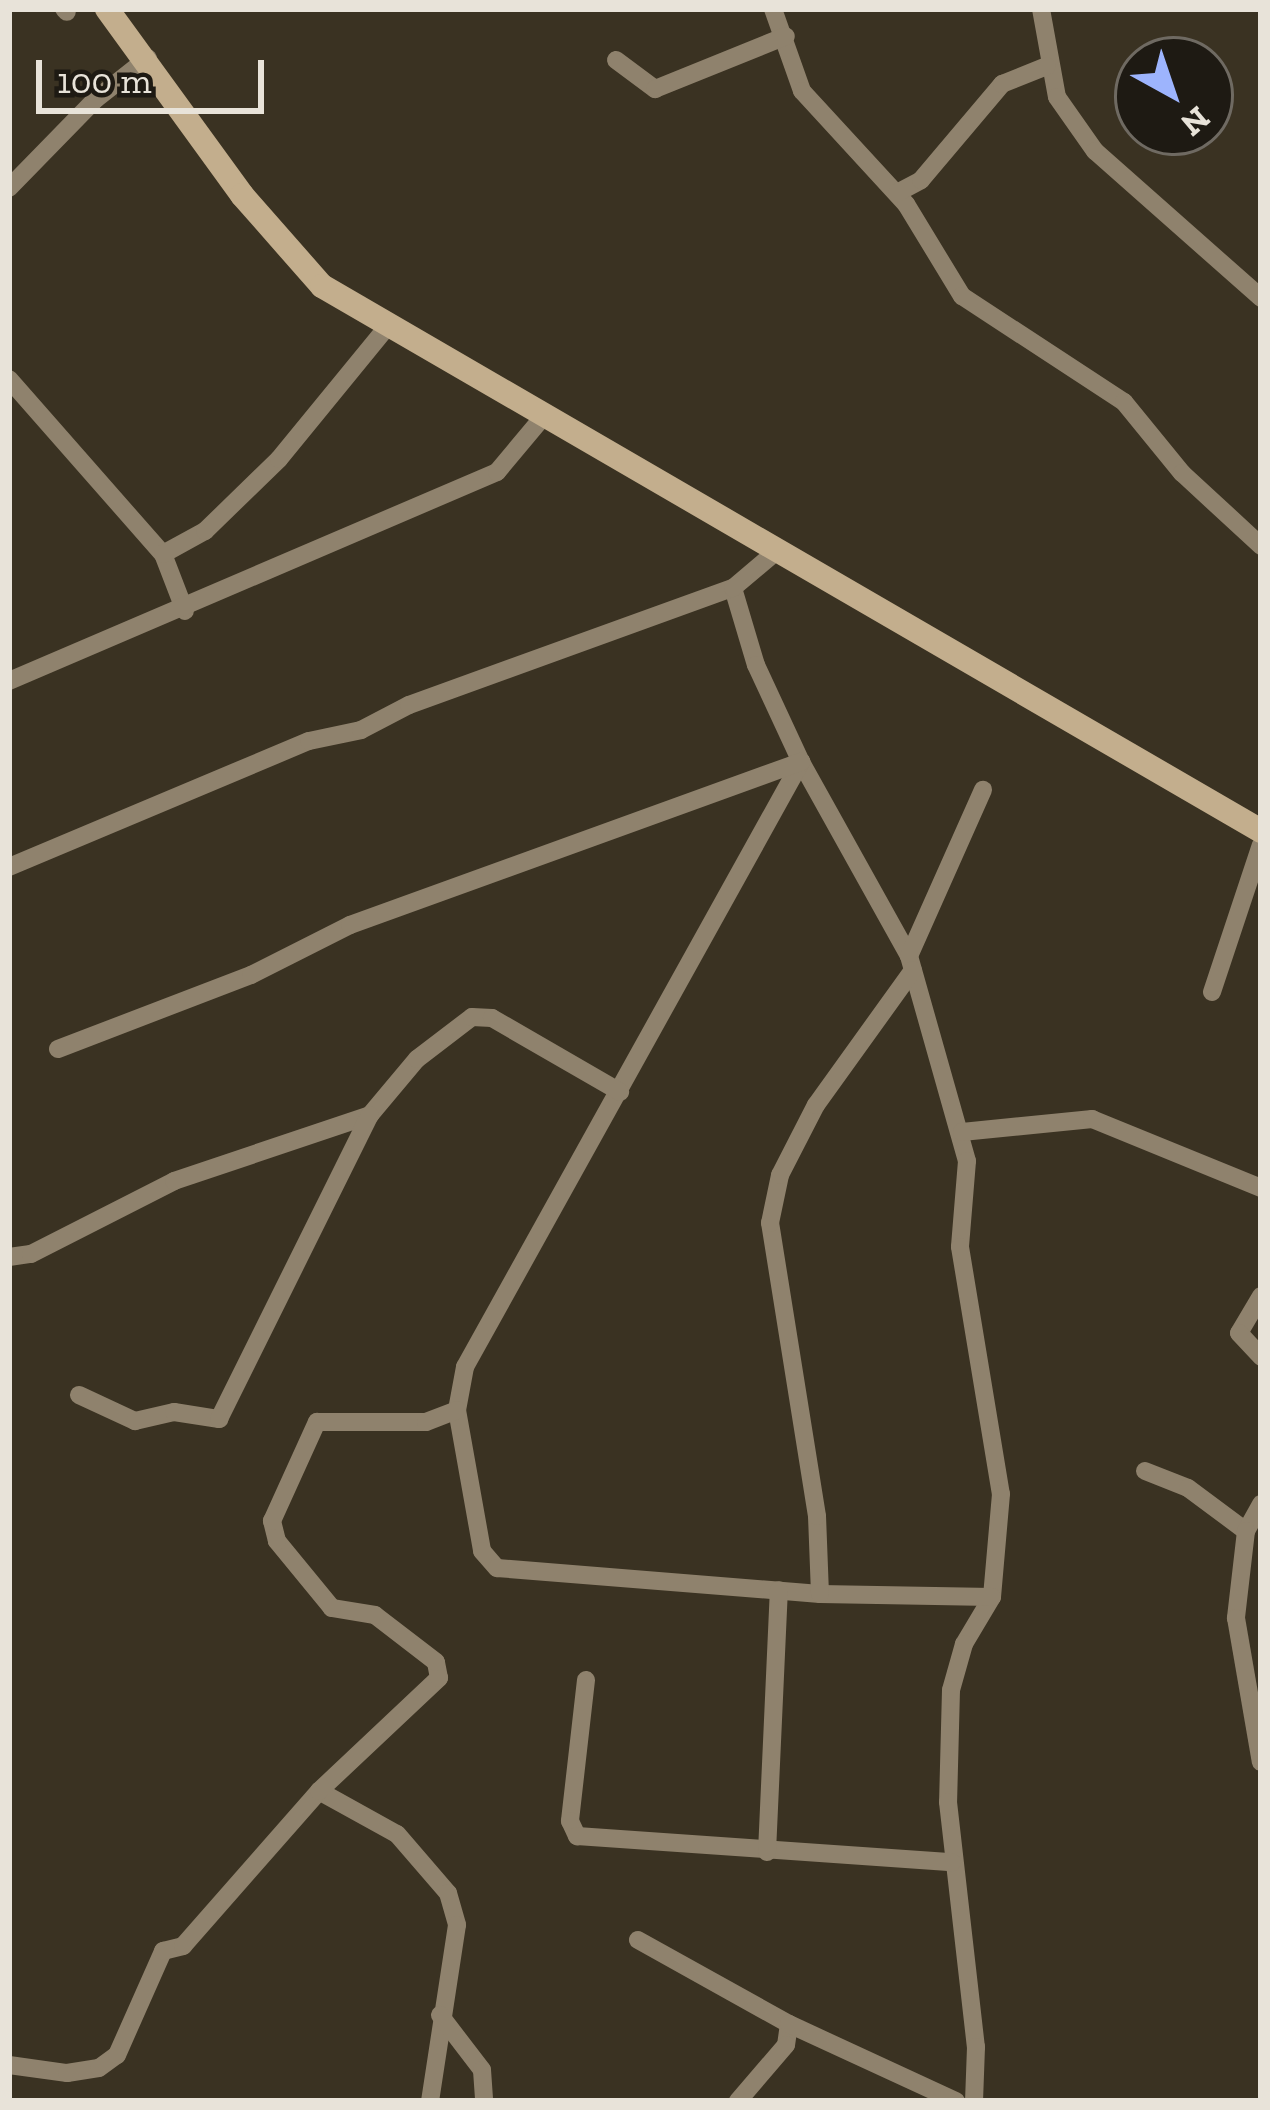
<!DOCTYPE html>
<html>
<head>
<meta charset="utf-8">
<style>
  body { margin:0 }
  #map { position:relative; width:1270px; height:2110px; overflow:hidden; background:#3a3222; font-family:"Zilla Slab",serif }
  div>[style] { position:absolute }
  .street>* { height:18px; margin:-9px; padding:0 9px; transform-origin:9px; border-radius:9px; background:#8f826d }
  .secondary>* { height:24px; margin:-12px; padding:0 12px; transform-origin:12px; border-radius:12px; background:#c3ae8d }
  span { translate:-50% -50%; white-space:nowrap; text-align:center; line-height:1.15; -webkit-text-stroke:9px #1e1a13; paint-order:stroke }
  .frame { position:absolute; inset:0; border:12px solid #e8e3d9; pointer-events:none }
  .north { position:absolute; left:1114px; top:36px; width:120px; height:120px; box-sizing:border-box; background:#1e1a13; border:3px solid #6f6a62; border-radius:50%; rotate:140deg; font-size:33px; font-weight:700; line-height:48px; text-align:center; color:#e8e3d9 }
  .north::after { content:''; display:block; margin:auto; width:42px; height:54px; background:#9db4fd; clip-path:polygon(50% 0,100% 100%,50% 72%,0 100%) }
  .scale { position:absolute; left:36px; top:60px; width:228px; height:54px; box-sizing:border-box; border:6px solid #e8e3d9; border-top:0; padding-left:15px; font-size:36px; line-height:42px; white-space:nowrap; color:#e8e3d9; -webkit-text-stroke:9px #1e1a13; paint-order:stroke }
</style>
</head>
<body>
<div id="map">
  <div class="street">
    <i style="left:64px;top:9px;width:4px;rotate:45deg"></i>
    <i style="left:773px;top:9px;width:87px;rotate:70.5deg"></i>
    <i style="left:802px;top:91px;width:154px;rotate:47.4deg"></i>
    <i style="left:906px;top:204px;width:108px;rotate:58.7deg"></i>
    <i style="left:962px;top:296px;width:194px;rotate:33.2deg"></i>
    <i style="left:1124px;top:402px;width:92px;rotate:50.8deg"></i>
    <i style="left:1182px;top:473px;width:108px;rotate:42.7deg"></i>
    <i style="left:1041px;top:9px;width:89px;rotate:79.7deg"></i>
    <i style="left:1057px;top:97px;width:66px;rotate:54.9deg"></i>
    <i style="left:1095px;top:151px;width:222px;rotate:41.5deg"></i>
    <i style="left:616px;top:60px;width:49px;rotate:36.6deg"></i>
    <i style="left:655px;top:89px;width:141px;rotate:-22deg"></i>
    <i style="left:9px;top:188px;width:124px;rotate:-45.7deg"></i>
    <i style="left:96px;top:99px;width:66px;rotate:-38.3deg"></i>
    <i style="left:897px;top:193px;width:27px;rotate:-28deg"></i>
    <i style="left:921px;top:180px;width:126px;rotate:-49.8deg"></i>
    <i style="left:1002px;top:84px;width:48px;rotate:-21.8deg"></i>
    <i style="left:9px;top:379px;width:233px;rotate:48.7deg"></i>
    <i style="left:163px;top:554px;width:61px;rotate:68.9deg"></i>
    <i style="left:163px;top:554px;width:48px;rotate:-28.7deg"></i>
    <i style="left:205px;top:531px;width:103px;rotate:-44.2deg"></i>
    <i style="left:279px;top:459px;width:171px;rotate:-50.7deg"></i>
    <i style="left:733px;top:588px;width:80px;rotate:73.4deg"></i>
    <i style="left:756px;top:665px;width:107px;rotate:65.1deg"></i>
    <i style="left:801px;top:762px;width:222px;rotate:60.9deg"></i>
    <i style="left:909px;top:956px;width:213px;rotate:74.2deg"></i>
    <i style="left:967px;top:1161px;width:86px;rotate:94.7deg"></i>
    <i style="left:960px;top:1247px;width:250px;rotate:80.6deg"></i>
    <i style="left:1001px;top:1494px;width:103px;rotate:95deg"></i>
    <i style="left:992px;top:1597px;width:55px;rotate:120.8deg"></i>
    <i style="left:964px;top:1644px;width:48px;rotate:105.8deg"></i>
    <i style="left:951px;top:1690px;width:112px;rotate:91.5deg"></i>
    <i style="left:948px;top:1802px;width:247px;rotate:83.5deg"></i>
    <i style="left:976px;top:2047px;width:54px;rotate:92.1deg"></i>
    <i style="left:9px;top:681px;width:531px;rotate:-23.18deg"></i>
    <i style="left:497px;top:472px;width:72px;rotate:-50.1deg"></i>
    <i style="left:801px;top:762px;width:692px;rotate:119.05deg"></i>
    <i style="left:465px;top:1367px;width:44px;rotate:100.5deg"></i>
    <i style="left:457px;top:1410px;width:143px;rotate:79.9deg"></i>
    <i style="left:482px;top:1551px;width:23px;rotate:49deg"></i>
    <i style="left:497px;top:1568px;width:324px;rotate:4.6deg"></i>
    <i style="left:820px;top:1594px;width:172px;rotate:1deg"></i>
    <i style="left:9px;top:867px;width:325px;rotate:-22.8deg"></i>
    <i style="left:309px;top:741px;width:53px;rotate:-11.9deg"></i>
    <i style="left:361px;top:730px;width:54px;rotate:-27.5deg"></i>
    <i style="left:409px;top:705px;width:344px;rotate:-19.9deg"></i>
    <i style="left:733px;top:588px;width:59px;rotate:-40.2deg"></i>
    <i style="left:909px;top:956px;width:182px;rotate:-66deg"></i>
    <i style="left:1212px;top:992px;width:155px;rotate:-71.6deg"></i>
    <i style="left:58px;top:1049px;width:207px;rotate:-21deg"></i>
    <i style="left:251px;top:975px;width:111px;rotate:-26.8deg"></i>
    <i style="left:350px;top:925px;width:480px;rotate:-19.9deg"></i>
    <i style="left:962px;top:1132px;width:131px;rotate:-5.7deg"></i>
    <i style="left:1092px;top:1119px;width:183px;rotate:22.2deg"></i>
    <i style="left:9px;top:1257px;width:22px;rotate:-8deg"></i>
    <i style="left:31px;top:1254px;width:161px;rotate:-27deg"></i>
    <i style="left:174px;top:1181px;width:207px;rotate:-18.6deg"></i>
    <i style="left:370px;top:1115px;width:73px;rotate:-50deg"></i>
    <i style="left:417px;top:1059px;width:69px;rotate:-37.4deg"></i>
    <i style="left:472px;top:1017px;width:20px;rotate:3deg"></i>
    <i style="left:492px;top:1018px;width:148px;rotate:30deg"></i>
    <i style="left:1261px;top:1296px;width:43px;rotate:120.7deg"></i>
    <i style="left:1239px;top:1333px;width:33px;rotate:47deg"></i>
    <i style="left:79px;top:1395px;width:62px;rotate:24.9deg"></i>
    <i style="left:135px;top:1421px;width:40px;rotate:-13deg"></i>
    <i style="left:174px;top:1412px;width:46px;rotate:8.8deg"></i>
    <i style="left:219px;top:1419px;width:339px;rotate:-63.6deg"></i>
    <i style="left:1145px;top:1471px;width:46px;rotate:21.6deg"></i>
    <i style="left:1188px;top:1488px;width:72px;rotate:36.6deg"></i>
    <i style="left:1261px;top:1504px;width:31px;rotate:119deg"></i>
    <i style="left:1246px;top:1531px;width:88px;rotate:96.6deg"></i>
    <i style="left:1236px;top:1618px;width:146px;rotate:80.2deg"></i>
    <i style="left:820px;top:1594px;width:78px;rotate:-92.2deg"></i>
    <i style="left:817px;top:1516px;width:297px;rotate:-99.1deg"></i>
    <i style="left:770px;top:1223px;width:49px;rotate:-78.2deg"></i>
    <i style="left:780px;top:1175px;width:79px;rotate:-62.8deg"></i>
    <i style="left:816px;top:1105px;width:166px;rotate:-54.3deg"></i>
    <i style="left:586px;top:1680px;width:142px;rotate:96.5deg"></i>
    <i style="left:570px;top:1821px;width:17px;rotate:65deg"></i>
    <i style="left:577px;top:1836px;width:376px;rotate:4deg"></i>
    <i style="left:319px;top:1791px;width:89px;rotate:28.9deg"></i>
    <i style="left:397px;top:1834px;width:78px;rotate:49.2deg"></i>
    <i style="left:448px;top:1893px;width:33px;rotate:74deg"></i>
    <i style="left:457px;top:1925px;width:178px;rotate:98.7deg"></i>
    <i style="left:767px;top:1852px;width:262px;rotate:-87.4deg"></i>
    <i style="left:638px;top:1940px;width:173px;rotate:29.1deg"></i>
    <i style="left:789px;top:2024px;width:21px;rotate:98deg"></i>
    <i style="left:786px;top:2045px;width:74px;rotate:130.6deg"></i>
    <i style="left:440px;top:2015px;width:69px;rotate:52.6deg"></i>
    <i style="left:482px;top:2070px;width:31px;rotate:86deg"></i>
    <i style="left:789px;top:2024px;width:184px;rotate:24.8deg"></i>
    <i style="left:9px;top:2065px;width:59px;rotate:7.9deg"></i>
    <i style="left:67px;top:2073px;width:32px;rotate:-9deg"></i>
    <i style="left:99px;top:2068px;width:22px;rotate:-36deg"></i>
    <i style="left:117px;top:2055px;width:114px;rotate:-66.1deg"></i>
    <i style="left:163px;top:1951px;width:21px;rotate:-14deg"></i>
    <i style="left:183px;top:1946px;width:206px;rotate:-48.7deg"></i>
    <i style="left:319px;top:1791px;width:165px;rotate:-43.3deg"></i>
    <i style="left:439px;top:1678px;width:16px;rotate:-101deg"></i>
    <i style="left:436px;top:1662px;width:77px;rotate:-142.4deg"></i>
    <i style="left:375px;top:1615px;width:44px;rotate:-170.8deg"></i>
    <i style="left:332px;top:1608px;width:87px;rotate:-129.4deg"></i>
    <i style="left:277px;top:1541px;width:21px;rotate:-104deg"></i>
    <i style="left:272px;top:1521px;width:109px;rotate:-65.6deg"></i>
    <i style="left:317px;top:1422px;width:109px"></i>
    <i style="left:426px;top:1422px;width:33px;rotate:-21deg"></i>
  </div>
  <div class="secondary">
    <i style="left:107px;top:9px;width:230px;rotate:54deg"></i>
    <i style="left:242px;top:195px;width:121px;rotate:48.7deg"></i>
    <i style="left:322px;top:286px;width:1086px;rotate:30.13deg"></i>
  </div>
  <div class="frame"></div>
  <div class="north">N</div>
  <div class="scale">100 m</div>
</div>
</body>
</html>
